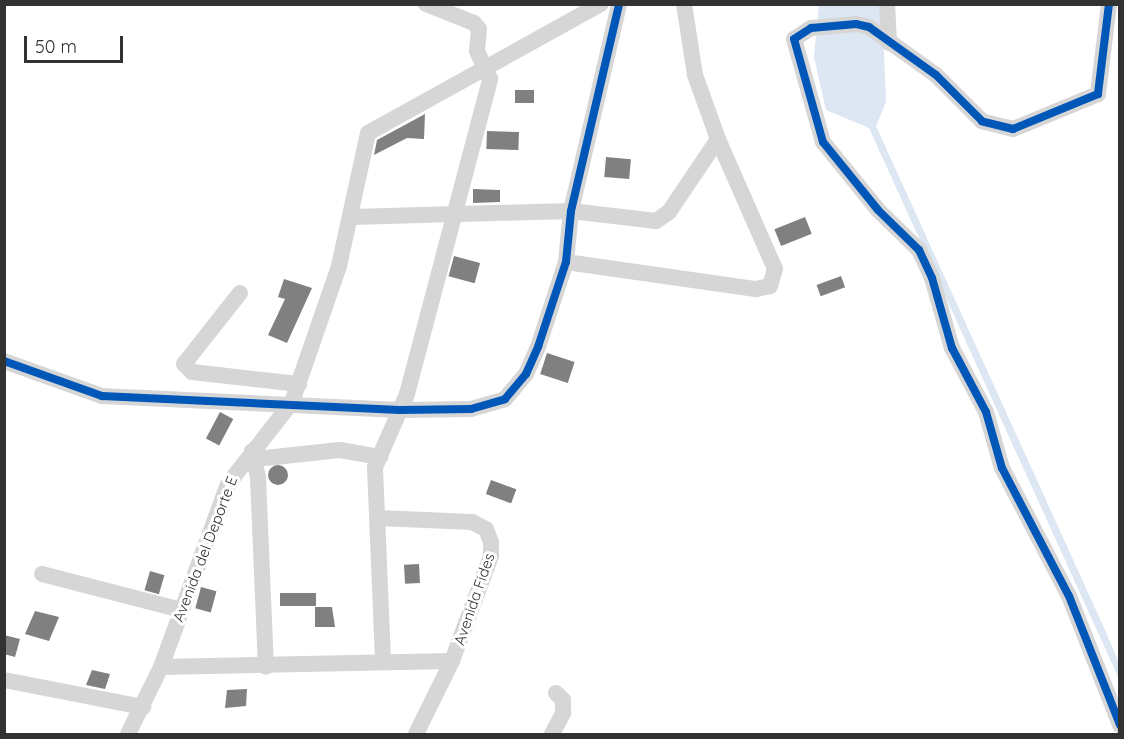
<!DOCTYPE html>
<html>
<head>
<meta charset="utf-8">
<style>
  body { margin:0 }
  #map { position:relative; width:1124px; height:739px; overflow:hidden; background:#fff; font-family:Quicksand,sans-serif }
  div>[style] { position:absolute }
  .water>* { inset:0; background:#dce7f3 }
  .building>* { inset:0; background:#808080; transform-origin:0 0 }
  .round { border-radius:50% }
  .street>* { height:16px; margin:-8px; padding:0 8px; transform-origin:8px; border-radius:8px; background:#d6d6d6 }
  .cycleway>* { height:8px; margin:-4px; padding:0 4px; transform-origin:4px; border-radius:4px; background:#0057b8 }
  span { translate:-50% -50%; white-space:nowrap; text-align:center; line-height:1.15; -webkit-text-stroke:6px #fff; paint-order:stroke }
  .street-label { font-size:15px; color:#323232 }
  .frame { position:absolute; inset:0; border:6px solid #323232; pointer-events:none }
  .scale { position:absolute; left:24px; top:36px; width:99px; height:27px; box-sizing:border-box; border:3px solid #323232; border-top:0; padding-left:8px; font-size:18px; line-height:21px; white-space:nowrap; color:#323232; -webkit-text-stroke:4px #fff; paint-order:stroke }
</style>
</head>
<body>
<div id="map">
  <div class="water">
    <i style="clip-path:polygon(819px 5px,882px 5px,886px 102px,876px 126px,1105px 630px,1119px 663px,1119px 679px,869px 128px,826px 110px,814px 57px)"></i>
  </div>
  <div class="building">
    <i style="left:515px;top:90px;width:19px;height:13px"></i>
    <i style="clip-path:polygon(425px 114px,424px 139px,407px 138px,374px 155px,377px 140px)"></i>
    <i style="left:487px;top:131px;width:32px;height:18px;rotate:2deg"></i>
    <i style="left:606px;top:157px;width:25px;height:20px;rotate:5deg"></i>
    <i style="clip-path:polygon(473px 189px,500px 190px,500px 202px,473px 203px)"></i>
    <i style="left:805px;top:217px;width:18px;height:33px;rotate:68deg"></i>
    <i style="left:454px;top:256px;width:27px;height:21px;rotate:15deg"></i>
    <i style="left:841px;top:276px;width:12px;height:26px;rotate:70deg"></i>
    <i style="clip-path:polygon(284px 279px,312px 288px,287px 343px,268px 335px,285px 299px,278px 297px)"></i>
    <i style="left:547px;top:353px;width:29px;height:22px;rotate:18deg"></i>
    <i style="left:220px;top:412px;width:15px;height:30px;rotate:28deg"></i>
    <i class="round" style="left:268px;top:465px;width:20px;height:20px"></i>
    <i style="left:491px;top:480px;width:27px;height:15px;rotate:20deg"></i>
    <i style="left:419px;top:564px;width:19px;height:15px;rotate:87deg"></i>
    <i style="left:150px;top:571px;width:15px;height:20px;rotate:16deg"></i>
    <i style="left:201px;top:587px;width:16px;height:22px;rotate:15deg"></i>
    <i style="left:316px;top:593px;width:13px;height:36px;rotate:90deg"></i>
    <i style="clip-path:polygon(315px 607px,332px 607px,335px 627px,315px 627px)"></i>
    <i style="clip-path:polygon(35px 611px,59px 617px,49px 641px,25px 634px)"></i>
    <i style="clip-path:polygon(4px 635px,20px 639px,15px 657px,4px 654px)"></i>
    <i style="clip-path:polygon(92px 670px,110px 674px,105px 689px,86px 685px)"></i>
    <i style="clip-path:polygon(247px 689px,246px 706px,225px 708px,227px 690px)"></i>
  </div>
  <div class="street">
    <i style="left:887px;top:4px;width:39px;rotate:87deg"></i>
    <i style="left:1109px;top:4px;width:91px;rotate:97deg"></i>
    <i style="left:1098px;top:94px;width:92px;rotate:157.6deg"></i>
    <i style="left:1013px;top:129px;width:32px;rotate:-166deg"></i>
    <i style="left:982px;top:121px;width:65px;rotate:-135deg"></i>
    <i style="left:936px;top:75px;width:82px;rotate:-144.4deg"></i>
    <i style="left:869px;top:27px;width:13px;rotate:-167deg"></i>
    <i style="left:856px;top:24px;width:45px;rotate:174.9deg"></i>
    <i style="left:811px;top:28px;width:20px;rotate:147deg"></i>
    <i style="left:794px;top:39px;width:107px;rotate:74.3deg"></i>
    <i style="left:823px;top:142px;width:87px;rotate:51deg"></i>
    <i style="left:878px;top:210px;width:57px;rotate:44.3deg"></i>
    <i style="left:919px;top:250px;width:31px;rotate:65deg"></i>
    <i style="left:932px;top:278px;width:73px;rotate:74.1deg"></i>
    <i style="left:952px;top:348px;width:72px;rotate:62deg"></i>
    <i style="left:986px;top:412px;width:58px;rotate:74.1deg"></i>
    <i style="left:1002px;top:468px;width:144px;rotate:62.4deg"></i>
    <i style="left:1069px;top:596px;width:139px;rotate:68.4deg"></i>
    <i style="left:352px;top:217px;width:219px;rotate:-1.6deg"></i>
    <i style="left:571px;top:211px;width:86px;rotate:6.7deg"></i>
    <i style="left:656px;top:221px;width:16px;rotate:-35deg"></i>
    <i style="left:669px;top:212px;width:88px;rotate:-56.1deg"></i>
    <i style="left:718px;top:139px;width:68px;rotate:-109.8deg"></i>
    <i style="left:695px;top:75px;width:72px;rotate:-98.8deg"></i>
    <i style="left:566px;top:262px;width:192px;rotate:8.1deg"></i>
    <i style="left:756px;top:289px;width:14px;rotate:-12deg"></i>
    <i style="left:770px;top:286px;width:18px;rotate:-74deg"></i>
    <i style="left:775px;top:269px;width:142px;rotate:-113.7deg"></i>
    <i style="left:240px;top:293px;width:90px;rotate:128.3deg"></i>
    <i style="left:184px;top:364px;width:11px;rotate:45deg"></i>
    <i style="left:192px;top:372px;width:108px;rotate:6.4deg"></i>
    <i style="left:4px;top:361px;width:104px;rotate:19.7deg"></i>
    <i style="left:102px;top:396px;width:298px;rotate:2.7deg"></i>
    <i style="left:400px;top:410px;width:71px;rotate:-0.8deg"></i>
    <i style="left:471px;top:409px;width:35px;rotate:-16deg"></i>
    <i style="left:505px;top:399px;width:33px;rotate:-50deg"></i>
    <i style="left:526px;top:374px;width:30px;rotate:-66deg"></i>
    <i style="left:538px;top:347px;width:89px;rotate:-71.8deg"></i>
    <i style="left:566px;top:262px;width:51px;rotate:-84.4deg"></i>
    <i style="left:571px;top:211px;width:212px;rotate:-76.9deg"></i>
    <i style="left:252px;top:451px;width:28px;rotate:77deg"></i>
    <i style="left:258px;top:478px;width:189px;rotate:87.6deg"></i>
    <i style="left:256px;top:459px;width:84px;rotate:-6.1deg"></i>
    <i style="left:340px;top:450px;width:41px;rotate:9.9deg"></i>
    <i style="left:379px;top:518px;width:93px;rotate:2.5deg"></i>
    <i style="left:472px;top:522px;width:16px;rotate:27deg"></i>
    <i style="left:486px;top:529px;width:14px;rotate:69deg"></i>
    <i style="left:491px;top:542px;width:14px;rotate:90deg"></i>
    <i style="left:491px;top:556px;width:112px;rotate:110.4deg"></i>
    <i style="left:452px;top:661px;width:81px;rotate:116.3deg"></i>
    <i style="left:42px;top:574px;width:144px;rotate:14.5deg"></i>
    <i style="left:383px;top:659px;width:192px;rotate:-92.4deg"></i>
    <i style="left:375px;top:467px;width:80px;rotate:-66.3deg"></i>
    <i style="left:407px;top:394px;width:326px;rotate:-75.2deg"></i>
    <i style="left:490px;top:79px;width:31px;rotate:-115deg"></i>
    <i style="left:477px;top:51px;width:22px;rotate:-85deg"></i>
    <i style="left:479px;top:29px;width:8px;rotate:-130deg"></i>
    <i style="left:474px;top:23px;width:52px;rotate:-158.4deg"></i>
    <i style="left:161px;top:667px;width:291px;rotate:-1.2deg"></i>
    <i style="left:4px;top:680px;width:142px;rotate:11deg"></i>
    <i style="left:128px;top:734px;width:75px;rotate:-63.8deg"></i>
    <i style="left:161px;top:667px;width:195px;rotate:-69.9deg"></i>
    <i style="left:228px;top:484px;width:104px;rotate:-52deg"></i>
    <i style="left:292px;top:402px;width:144px;rotate:-70.9deg"></i>
    <i style="left:339px;top:266px;width:136px;rotate:-77.7deg"></i>
    <i style="left:368px;top:133px;width:266px;rotate:-29deg"></i>
    <i style="left:552px;top:734px;width:24px;rotate:-62deg"></i>
    <i style="left:563px;top:713px;width:13px;rotate:-90deg"></i>
    <i style="left:563px;top:700px;width:10px;rotate:-135deg"></i>
  </div>
  <div class="cycleway">
    <i style="left:1109px;top:4px;width:91px;rotate:97deg"></i>
    <i style="left:1098px;top:94px;width:92px;rotate:157.6deg"></i>
    <i style="left:1013px;top:129px;width:32px;rotate:-166deg"></i>
    <i style="left:982px;top:121px;width:65px;rotate:-135deg"></i>
    <i style="left:936px;top:75px;width:82px;rotate:-144.4deg"></i>
    <i style="left:869px;top:27px;width:13px;rotate:-167deg"></i>
    <i style="left:856px;top:24px;width:45px;rotate:174.9deg"></i>
    <i style="left:811px;top:28px;width:20px;rotate:147deg"></i>
    <i style="left:794px;top:39px;width:107px;rotate:74.3deg"></i>
    <i style="left:823px;top:142px;width:87px;rotate:51deg"></i>
    <i style="left:878px;top:210px;width:57px;rotate:44.3deg"></i>
    <i style="left:919px;top:250px;width:31px;rotate:65deg"></i>
    <i style="left:932px;top:278px;width:73px;rotate:74.1deg"></i>
    <i style="left:952px;top:348px;width:72px;rotate:62deg"></i>
    <i style="left:986px;top:412px;width:58px;rotate:74.1deg"></i>
    <i style="left:1002px;top:468px;width:144px;rotate:62.4deg"></i>
    <i style="left:1069px;top:596px;width:139px;rotate:68.4deg"></i>
    <i style="left:4px;top:361px;width:104px;rotate:19.7deg"></i>
    <i style="left:102px;top:396px;width:298px;rotate:2.7deg"></i>
    <i style="left:400px;top:410px;width:71px;rotate:-0.8deg"></i>
    <i style="left:471px;top:409px;width:35px;rotate:-16deg"></i>
    <i style="left:505px;top:399px;width:33px;rotate:-50deg"></i>
    <i style="left:526px;top:374px;width:30px;rotate:-66deg"></i>
    <i style="left:538px;top:347px;width:89px;rotate:-71.8deg"></i>
    <i style="left:566px;top:262px;width:51px;rotate:-84.4deg"></i>
    <i style="left:571px;top:211px;width:212px;rotate:-76.9deg"></i>
  </div>
  <div class="street-label">
    <span style="left:205px;top:549px;rotate:-69deg">Avenida del Deporte E</span>
    <span style="left:474px;top:599px;rotate:-71deg">Avenida Fides</span>
  </div>
  <div class="frame"></div>
  <div class="scale">50 m</div>
</div>
</body>
</html>
